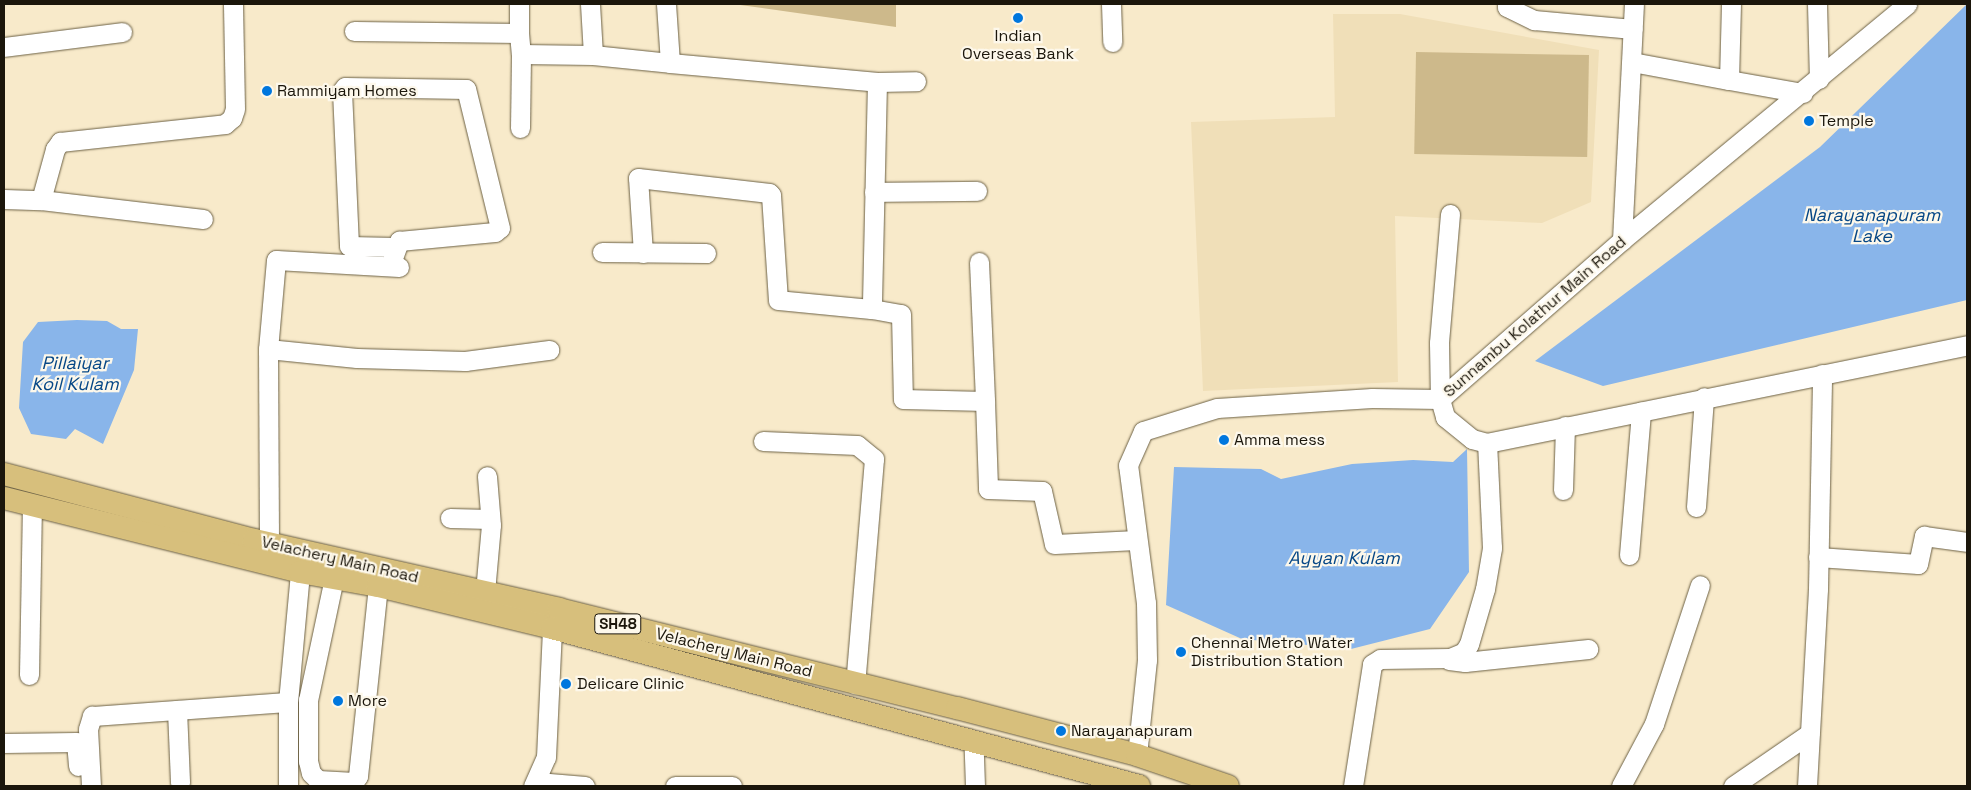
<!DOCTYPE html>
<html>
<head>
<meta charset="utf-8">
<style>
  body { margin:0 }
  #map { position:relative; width:1971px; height:790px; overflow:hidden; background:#f8eaca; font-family:"Space Grotesk",sans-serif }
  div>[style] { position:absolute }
  .built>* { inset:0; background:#f0dfb8 }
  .green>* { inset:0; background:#cdb98b; transform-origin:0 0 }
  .water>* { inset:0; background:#89b5ea }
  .roads { filter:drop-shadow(0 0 1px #6c6145) drop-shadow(0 0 1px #6c6145) }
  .minor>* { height:19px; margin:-9.5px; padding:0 9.5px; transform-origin:9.5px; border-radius:9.5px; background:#fff }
  .major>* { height:22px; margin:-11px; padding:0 11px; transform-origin:11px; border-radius:11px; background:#d7bf7c }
  .dots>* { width:14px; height:14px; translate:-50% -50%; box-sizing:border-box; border:2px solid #fdf8eb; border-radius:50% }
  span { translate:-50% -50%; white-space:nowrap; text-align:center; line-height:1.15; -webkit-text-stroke:4.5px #fdf8eb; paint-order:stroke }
  .shield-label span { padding:1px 4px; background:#fdf8eb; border:1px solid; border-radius:4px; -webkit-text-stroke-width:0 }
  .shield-label { font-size:15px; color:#1b160b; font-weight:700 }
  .poi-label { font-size:16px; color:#1b160b }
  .left { translate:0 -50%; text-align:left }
  .street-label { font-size:16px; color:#1b160b }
  .water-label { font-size:18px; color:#064786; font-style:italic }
  .frame { position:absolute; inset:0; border:5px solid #1b160b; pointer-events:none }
</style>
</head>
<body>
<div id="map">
  <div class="built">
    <i style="clip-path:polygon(1333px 14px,1400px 14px,1599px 50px,1591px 202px,1542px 223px,1395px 216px,1398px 382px,1203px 391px,1191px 122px,1335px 117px)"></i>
  </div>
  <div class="green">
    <i style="clip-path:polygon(733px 4px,896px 4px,896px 27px)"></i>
    <i style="left:1416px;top:52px;width:173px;height:102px;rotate:1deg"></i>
  </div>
  <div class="water">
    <i style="clip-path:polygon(1967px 4px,1967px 300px,1603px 386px,1535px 361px,1820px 147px)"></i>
    <i style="clip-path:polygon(77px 320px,107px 321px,121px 329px,138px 329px,134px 370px,103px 444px,75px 429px,66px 439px,31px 434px,19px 408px,23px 342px,38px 322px)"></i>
    <i style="clip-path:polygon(1467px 449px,1469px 572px,1430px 629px,1351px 649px,1242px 639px,1166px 605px,1174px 467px,1261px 469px,1281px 479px,1352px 464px,1413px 460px,1453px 462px)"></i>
  </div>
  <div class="roads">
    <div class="minor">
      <i style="left:519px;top:4px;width:29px;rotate:90deg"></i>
      <i style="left:590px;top:4px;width:51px;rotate:86.6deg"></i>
      <i style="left:666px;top:4px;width:59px;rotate:86.1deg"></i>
      <i style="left:670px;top:63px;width:208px;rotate:5.2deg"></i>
      <i style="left:877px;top:82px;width:39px;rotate:-1deg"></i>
      <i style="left:1111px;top:4px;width:38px;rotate:88deg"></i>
      <i style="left:1507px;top:4px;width:3px;rotate:90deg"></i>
      <i style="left:1507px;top:7px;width:30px;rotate:26deg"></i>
      <i style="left:1534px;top:20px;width:99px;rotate:5.2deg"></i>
      <i style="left:1731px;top:4px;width:76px;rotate:91.5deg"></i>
      <i style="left:1729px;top:80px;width:75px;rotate:10deg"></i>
      <i style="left:1817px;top:4px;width:75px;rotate:88.5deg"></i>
      <i style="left:354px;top:31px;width:165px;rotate:0.7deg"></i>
      <i style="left:519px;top:33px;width:21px;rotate:85deg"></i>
      <i style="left:521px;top:54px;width:72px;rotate:0.8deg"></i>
      <i style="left:593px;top:55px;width:77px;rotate:5.9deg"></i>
      <i style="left:4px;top:47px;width:119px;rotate:-7.2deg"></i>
      <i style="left:1632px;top:62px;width:99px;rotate:10.5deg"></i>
      <i style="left:877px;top:82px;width:227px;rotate:91.3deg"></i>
      <i style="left:872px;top:309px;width:29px;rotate:10deg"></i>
      <i style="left:901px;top:314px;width:85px;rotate:88.7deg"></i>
      <i style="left:903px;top:399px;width:82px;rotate:1.4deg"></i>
      <i style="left:985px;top:401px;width:88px;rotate:88deg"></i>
      <i style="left:988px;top:489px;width:54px;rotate:2.1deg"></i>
      <i style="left:1042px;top:491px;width:54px;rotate:77.2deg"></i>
      <i style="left:1054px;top:544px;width:83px;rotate:-2.8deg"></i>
      <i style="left:520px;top:128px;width:74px;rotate:-89.2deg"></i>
      <i style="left:874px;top:192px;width:103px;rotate:-0.6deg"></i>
      <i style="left:4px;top:199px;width:37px;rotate:2deg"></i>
      <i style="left:41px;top:200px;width:163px;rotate:6.7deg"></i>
      <i style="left:41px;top:200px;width:53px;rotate:-74.6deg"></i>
      <i style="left:55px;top:149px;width:9px;rotate:-54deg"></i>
      <i style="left:60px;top:142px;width:166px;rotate:-6.2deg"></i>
      <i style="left:225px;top:124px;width:9px;rotate:-41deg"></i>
      <i style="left:232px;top:118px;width:9px;rotate:-72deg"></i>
      <i style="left:235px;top:109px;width:105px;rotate:-91.1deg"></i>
      <i style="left:1450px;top:214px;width:129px;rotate:94.9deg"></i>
      <i style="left:1439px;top:343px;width:56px;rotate:89deg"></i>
      <i style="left:1440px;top:399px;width:19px;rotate:74deg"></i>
      <i style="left:1445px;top:417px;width:35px;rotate:39deg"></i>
      <i style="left:1472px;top:439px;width:16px;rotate:15deg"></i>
      <i style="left:1487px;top:443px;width:490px;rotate:-11.5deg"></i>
      <i style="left:1622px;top:240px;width:236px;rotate:-87.1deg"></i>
      <i style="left:602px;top:252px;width:104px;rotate:0.6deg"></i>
      <i style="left:643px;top:253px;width:75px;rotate:-93.8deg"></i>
      <i style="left:638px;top:178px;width:132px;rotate:6.5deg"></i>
      <i style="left:769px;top:193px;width:3px;rotate:45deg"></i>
      <i style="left:771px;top:195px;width:105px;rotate:86.2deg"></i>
      <i style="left:778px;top:300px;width:94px;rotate:5.5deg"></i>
      <i style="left:979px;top:262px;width:139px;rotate:87.5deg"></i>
      <i style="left:390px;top:266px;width:27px;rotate:-70deg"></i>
      <i style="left:399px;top:241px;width:96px;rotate:-5.4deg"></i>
      <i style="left:495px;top:232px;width:6px;rotate:-39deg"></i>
      <i style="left:500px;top:228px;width:143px;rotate:-103.7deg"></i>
      <i style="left:466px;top:89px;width:121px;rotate:-179.1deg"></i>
      <i style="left:345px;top:87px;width:5px;rotate:127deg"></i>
      <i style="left:342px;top:91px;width:155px;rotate:87.4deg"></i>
      <i style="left:349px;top:246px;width:45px;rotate:1.3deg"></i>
      <i style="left:399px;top:267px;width:123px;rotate:-176.7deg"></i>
      <i style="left:276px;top:260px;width:89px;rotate:95.1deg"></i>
      <i style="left:268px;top:349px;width:89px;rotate:5.8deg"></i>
      <i style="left:357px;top:358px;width:108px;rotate:1.6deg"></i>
      <i style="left:465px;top:361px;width:85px;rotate:-7.5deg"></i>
      <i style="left:268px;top:349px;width:194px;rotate:89.7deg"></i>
      <i style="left:763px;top:441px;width:94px;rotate:2.4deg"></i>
      <i style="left:857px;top:445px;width:22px;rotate:39deg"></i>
      <i style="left:874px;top:459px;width:226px;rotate:94.8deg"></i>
      <i style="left:1563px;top:490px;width:64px;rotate:-88.2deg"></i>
      <i style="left:1696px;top:507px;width:110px;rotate:-85.8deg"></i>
      <i style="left:450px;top:518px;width:40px;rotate:1.4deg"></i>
      <i style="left:1629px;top:555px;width:144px;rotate:-85.2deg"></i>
      <i style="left:1818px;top:557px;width:100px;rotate:4deg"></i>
      <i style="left:1918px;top:564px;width:29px;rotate:-78deg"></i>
      <i style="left:1924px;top:536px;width:43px;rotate:7.9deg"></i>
      <i style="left:334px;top:578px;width:125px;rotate:102deg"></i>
      <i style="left:308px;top:700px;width:61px;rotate:90deg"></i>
      <i style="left:308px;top:761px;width:12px;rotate:76deg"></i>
      <i style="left:311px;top:773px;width:10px;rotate:45deg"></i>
      <i style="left:318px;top:780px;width:36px;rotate:3deg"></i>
      <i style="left:354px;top:782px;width:7px;rotate:-56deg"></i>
      <i style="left:358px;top:776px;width:191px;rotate:-84deg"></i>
      <i style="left:485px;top:592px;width:67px;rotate:-84.9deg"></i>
      <i style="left:491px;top:525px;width:49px;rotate:-94.7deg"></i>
      <i style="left:1449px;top:660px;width:16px;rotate:7deg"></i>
      <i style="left:1465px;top:662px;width:124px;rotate:-6deg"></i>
      <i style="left:29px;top:675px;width:170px;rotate:-89deg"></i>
      <i style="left:177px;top:710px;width:73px;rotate:87.6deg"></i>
      <i style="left:4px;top:743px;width:72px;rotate:-0.8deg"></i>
      <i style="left:76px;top:742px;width:24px;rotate:85deg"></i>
      <i style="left:1137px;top:755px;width:96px;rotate:-84deg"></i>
      <i style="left:1147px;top:660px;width:57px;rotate:-91deg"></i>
      <i style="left:1146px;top:603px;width:139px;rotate:-97.4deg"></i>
      <i style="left:1128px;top:465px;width:37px;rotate:-66deg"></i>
      <i style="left:1143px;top:431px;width:77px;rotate:-17.3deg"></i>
      <i style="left:1217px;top:408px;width:155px;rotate:-3.7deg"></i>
      <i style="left:1372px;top:398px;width:68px;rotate:0.8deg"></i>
      <i style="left:1440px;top:399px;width:242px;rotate:-41.1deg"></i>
      <i style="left:1622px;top:240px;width:370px;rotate:-39.6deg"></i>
      <i style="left:537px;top:782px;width:48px;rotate:4.8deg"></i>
      <i style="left:91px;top:786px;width:57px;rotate:-93deg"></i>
      <i style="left:88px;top:729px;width:14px;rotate:-73deg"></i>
      <i style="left:92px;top:716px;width:196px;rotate:-4.1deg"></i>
      <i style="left:288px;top:786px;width:84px;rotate:-90deg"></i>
      <i style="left:288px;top:702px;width:131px;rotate:-84.7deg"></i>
      <i style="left:533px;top:786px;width:32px;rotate:-66deg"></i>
      <i style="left:546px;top:757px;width:129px;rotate:-87.3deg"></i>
      <i style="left:552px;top:628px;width:15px;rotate:-70deg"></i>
      <i style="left:675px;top:786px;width:57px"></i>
      <i style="left:975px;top:786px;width:36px;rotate:-92deg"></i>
      <i style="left:974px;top:750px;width:6px;rotate:-51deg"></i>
      <i style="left:1353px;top:786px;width:123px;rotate:-81.1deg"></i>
      <i style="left:1372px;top:664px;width:9px;rotate:-32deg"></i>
      <i style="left:1380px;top:659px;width:70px;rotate:-0.8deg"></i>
      <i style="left:1450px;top:658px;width:15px;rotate:-23deg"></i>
      <i style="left:1464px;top:652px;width:9px;rotate:-58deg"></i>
      <i style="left:1469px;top:644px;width:57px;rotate:-73.8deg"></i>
      <i style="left:1485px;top:589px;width:42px;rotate:-80.3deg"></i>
      <i style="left:1492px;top:548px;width:105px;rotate:-92.7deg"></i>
      <i style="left:1621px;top:786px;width:70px;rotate:-62deg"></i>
      <i style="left:1654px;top:724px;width:146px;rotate:-71.7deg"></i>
      <i style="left:1733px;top:786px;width:93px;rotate:-34.5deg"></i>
      <i style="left:1807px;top:786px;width:197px;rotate:-86.8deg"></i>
      <i style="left:1818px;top:589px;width:215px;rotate:-88.9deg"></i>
    </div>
    <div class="major">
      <i style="left:4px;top:474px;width:259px;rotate:14.8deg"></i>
      <i style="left:254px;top:540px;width:313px;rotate:12.7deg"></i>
      <i style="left:559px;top:609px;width:410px;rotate:14deg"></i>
      <i style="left:957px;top:708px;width:186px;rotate:14.6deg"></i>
      <i style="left:1137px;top:755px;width:96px;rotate:18.8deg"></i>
      <i style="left:4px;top:498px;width:305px;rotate:14deg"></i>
      <i style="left:300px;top:572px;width:79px;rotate:10.2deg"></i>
      <i style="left:378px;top:586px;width:179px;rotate:13.6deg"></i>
      <i style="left:552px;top:628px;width:608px;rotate:15.06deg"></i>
    </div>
  </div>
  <div class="dots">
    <i style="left:1018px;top:18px;background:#0077de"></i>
    <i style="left:267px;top:91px;background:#0077de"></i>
    <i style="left:1809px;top:121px;background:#0077de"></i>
    <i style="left:1224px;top:440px;background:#0077de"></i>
    <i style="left:1181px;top:652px;background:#0077de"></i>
    <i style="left:566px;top:684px;background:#0077de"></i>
    <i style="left:338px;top:701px;background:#0077de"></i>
    <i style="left:1061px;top:731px;background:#0077de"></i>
  </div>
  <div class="shield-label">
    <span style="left:618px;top:624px">SH48</span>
  </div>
  <div class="poi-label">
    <span style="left:1018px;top:45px">Indian<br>Overseas Bank</span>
    <span class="left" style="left:277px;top:91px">Rammiyam Homes</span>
    <span class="left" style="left:1819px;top:121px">Temple</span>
    <span class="left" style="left:1234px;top:440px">Amma mess</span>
    <span class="left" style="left:1191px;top:652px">Chennai Metro Water<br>Distribution Station</span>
    <span class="left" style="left:577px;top:684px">Delicare Clinic</span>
    <span class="left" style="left:348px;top:701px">More</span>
    <span class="left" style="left:1071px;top:731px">Narayanapuram</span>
  </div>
  <div class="street-label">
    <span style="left:1535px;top:317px;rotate:-41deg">Sunnambu Kolathur Main Road</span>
    <span style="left:340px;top:560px;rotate:13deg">Velachery Main Road</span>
    <span style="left:734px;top:653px;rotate:14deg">Velachery Main Road</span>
  </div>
  <div class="water-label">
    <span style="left:1872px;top:226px">Narayanapuram<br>Lake</span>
    <span style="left:75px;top:374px">Pillaiyar<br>Koil Kulam</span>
    <span style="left:1344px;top:558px">Ayyan Kulam</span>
  </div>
  <div class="frame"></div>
</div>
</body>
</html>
